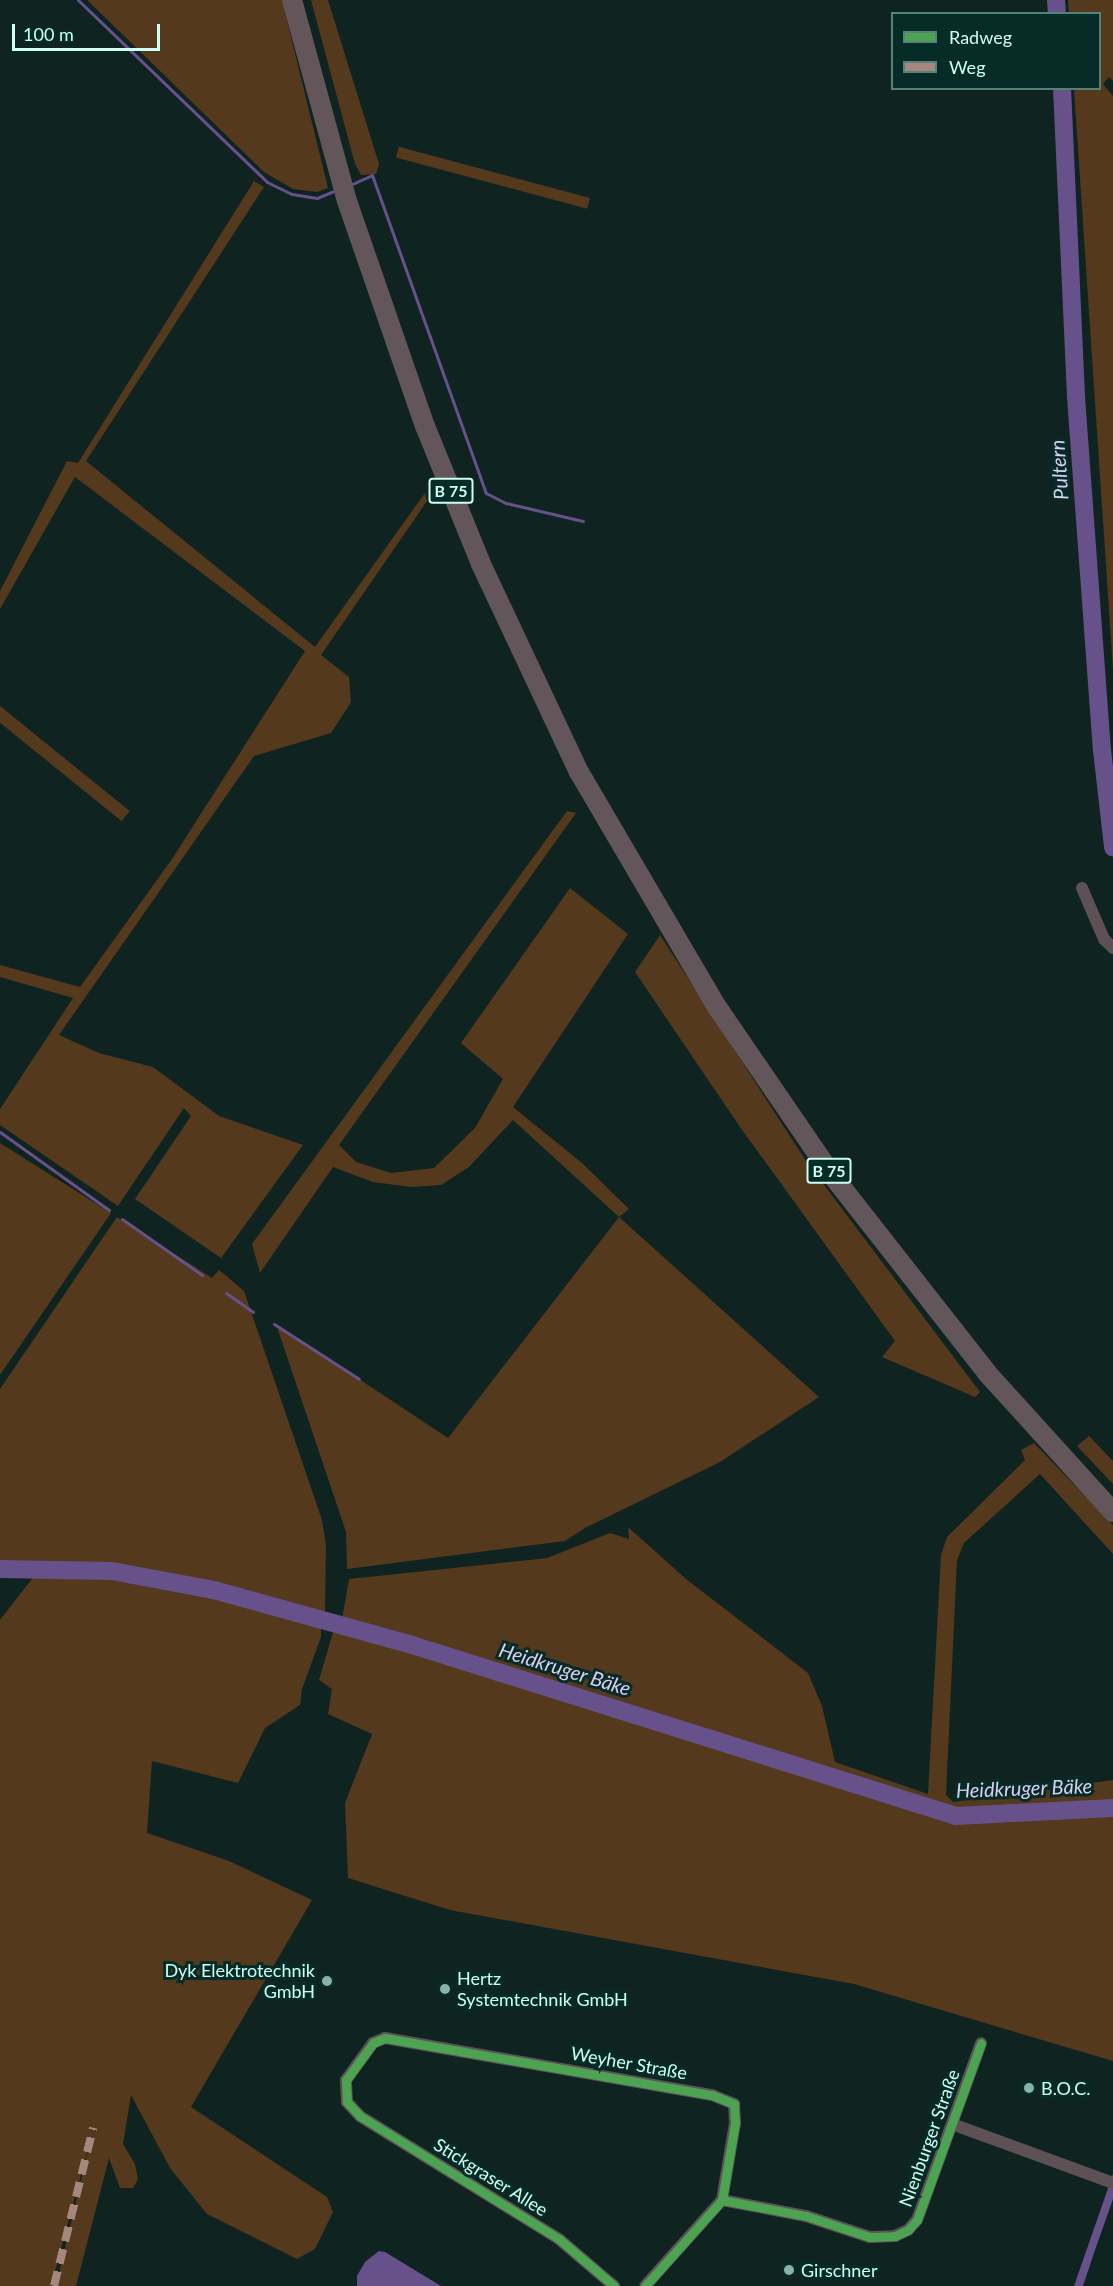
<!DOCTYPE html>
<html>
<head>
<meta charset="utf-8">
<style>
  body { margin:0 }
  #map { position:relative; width:1113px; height:2286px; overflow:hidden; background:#0f2320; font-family:Lato,sans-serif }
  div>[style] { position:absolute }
  .green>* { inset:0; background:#54391c; transform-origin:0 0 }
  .water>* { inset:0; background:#67518b }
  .stream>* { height:3px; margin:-1.5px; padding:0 1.5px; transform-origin:1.5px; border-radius:1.5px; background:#67518b }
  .river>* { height:18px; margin:-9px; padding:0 9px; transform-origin:9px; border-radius:9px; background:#67518b }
  .minor>* { height:12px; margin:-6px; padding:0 6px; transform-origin:6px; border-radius:6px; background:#5d5155 }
  .trunk>* { height:20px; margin:-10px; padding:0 10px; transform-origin:10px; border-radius:10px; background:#62565a }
  .quiet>* { height:8px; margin-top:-4px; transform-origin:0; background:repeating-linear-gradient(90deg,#a5887d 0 15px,transparent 0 23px) }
  .cycleway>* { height:9px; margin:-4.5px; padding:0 4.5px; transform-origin:4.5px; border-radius:4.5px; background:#4ca352 }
  .dots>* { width:16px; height:16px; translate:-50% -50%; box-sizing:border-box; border:3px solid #072b26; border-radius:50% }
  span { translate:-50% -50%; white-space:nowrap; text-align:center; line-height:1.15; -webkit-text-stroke:6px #072b26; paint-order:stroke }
  .shield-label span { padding:2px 4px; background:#072b26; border:2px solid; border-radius:4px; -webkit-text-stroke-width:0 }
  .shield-label { font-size:16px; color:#cefff5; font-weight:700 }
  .poi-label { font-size:18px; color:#cefff5 }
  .right { translate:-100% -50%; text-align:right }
  .left { translate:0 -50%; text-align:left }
  .street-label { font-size:18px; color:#cefff5 }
  .water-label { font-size:20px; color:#dccef4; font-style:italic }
  .legend { position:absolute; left:891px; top:12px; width:210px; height:78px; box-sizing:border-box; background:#072b26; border:2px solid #578079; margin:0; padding:8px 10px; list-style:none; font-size:18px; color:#cefff5 }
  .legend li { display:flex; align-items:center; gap:12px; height:30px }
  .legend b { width:30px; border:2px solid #578079 }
  .scale { position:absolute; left:12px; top:24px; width:148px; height:27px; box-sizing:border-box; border:3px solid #cefff5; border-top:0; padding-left:8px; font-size:18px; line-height:21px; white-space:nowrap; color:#cefff5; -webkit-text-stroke:4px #072b26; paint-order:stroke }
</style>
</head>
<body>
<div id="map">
  <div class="green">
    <i style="clip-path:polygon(87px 0,282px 0,328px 188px,317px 192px,293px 189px,264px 172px)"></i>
    <i style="clip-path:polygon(311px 0,328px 0,379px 164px,376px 174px,361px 175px,355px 164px)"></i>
    <i style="clip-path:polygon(1068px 0,1113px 0,1113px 81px,1109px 77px,1103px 84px,1113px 96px,1113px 670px,1074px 89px,1100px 88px,1100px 14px,1069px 13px)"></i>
    <i style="clip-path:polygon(254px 181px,264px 187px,86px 461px,315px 647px,425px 493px,427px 501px,321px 655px,349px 677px,351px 702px,331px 733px,254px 756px,59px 1035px,99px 1053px,153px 1067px,219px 1116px,303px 1145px,221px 1258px,135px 1199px,191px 1116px,184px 1108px,118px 1206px,0 1125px,0 1109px,73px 998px,0 977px,0 965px,80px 987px,172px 859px,305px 651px,75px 477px,0 609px,0 591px,67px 461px,78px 463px)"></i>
    <i style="left:590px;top:198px;width:11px;height:198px;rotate:105deg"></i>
    <i style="left:0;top:706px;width:167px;height:13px;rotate:39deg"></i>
    <i style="clip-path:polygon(567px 811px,576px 813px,339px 1145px,356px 1162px,391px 1173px,434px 1168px,475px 1128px,503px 1079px,461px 1043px,570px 888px,628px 934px,513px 1107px,582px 1163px,629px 1209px,619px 1217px,819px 1397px,720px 1462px,585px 1528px,565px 1541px,347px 1569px,346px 1532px,276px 1324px,448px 1438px,619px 1217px,513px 1120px,469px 1167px,441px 1185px,411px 1187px,373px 1182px,333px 1167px,260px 1273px,252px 1244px)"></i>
    <i style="clip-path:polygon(660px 935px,806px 1161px,980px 1392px,975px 1397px,882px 1357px,895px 1341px,740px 1127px,635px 972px)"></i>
    <i style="clip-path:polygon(0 1143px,111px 1213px,0 1375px)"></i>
    <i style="clip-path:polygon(117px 1217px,212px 1278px,219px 1270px,244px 1291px,322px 1520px,326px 1545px,325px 1611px,321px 1620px,212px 1587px,116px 1570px,0 1566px,0 1389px)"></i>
    <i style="clip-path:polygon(1089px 1436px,1113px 1461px,1113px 1484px,1077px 1446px)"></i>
    <i style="clip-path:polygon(1034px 1443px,1113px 1525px,1113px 1554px,1040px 1474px,964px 1543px,957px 1560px,946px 1795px,953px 1802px,1113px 1780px,1113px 2061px,854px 1984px,450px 1910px,348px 1878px,345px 1803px,372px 1734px,328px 1714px,332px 1689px,319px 1680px,333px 1632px,410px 1647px,938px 1812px,939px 1808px,453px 1655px,341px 1625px,349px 1579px,547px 1558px,610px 1533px,629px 1539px,628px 1527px,686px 1579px,808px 1673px,822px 1706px,835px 1762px,928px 1794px,941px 1555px,947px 1537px,1025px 1460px,1021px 1450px)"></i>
    <i style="clip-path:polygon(38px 1571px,112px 1572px,213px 1592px,321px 1625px,321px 1637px,302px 1689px,300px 1705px,265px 1728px,238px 1783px,152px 1761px,147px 1833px,229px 1861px,312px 1900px,191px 2107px,327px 2197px,333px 2212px,315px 2249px,297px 2259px,207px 2214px,170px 2168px,131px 2095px,123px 2144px,135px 2164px,138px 2179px,133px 2188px,120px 2188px,109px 2158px,76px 2286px,56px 2286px,91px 2138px,51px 2286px,0 2286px,0 1620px)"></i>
  </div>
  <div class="water">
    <i style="clip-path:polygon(1113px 2174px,1113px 2199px,1094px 2253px,1083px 2286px,1074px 2286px)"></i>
    <i style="clip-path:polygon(379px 2251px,385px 2252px,441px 2286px,357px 2286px,357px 2276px,365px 2262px)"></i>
  </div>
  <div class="stream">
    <i style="left:78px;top:0;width:262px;rotate:43.9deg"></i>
    <i style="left:267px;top:182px;width:28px;rotate:26deg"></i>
    <i style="left:292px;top:194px;width:25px;rotate:9deg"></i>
    <i style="left:317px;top:198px;width:23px;rotate:-23deg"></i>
    <i style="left:350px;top:185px;width:24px;rotate:-24deg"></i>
    <i style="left:372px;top:175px;width:338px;rotate:70.3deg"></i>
    <i style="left:486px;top:493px;width:22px;rotate:27deg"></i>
    <i style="left:506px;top:503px;width:79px;rotate:13.2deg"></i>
    <i style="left:0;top:1132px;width:134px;rotate:35.6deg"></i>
    <i style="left:122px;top:1219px;width:98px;rotate:35deg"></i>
    <i style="left:226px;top:1293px;width:33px;rotate:35deg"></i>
    <i style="left:274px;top:1324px;width:101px;rotate:32.9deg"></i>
  </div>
  <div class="river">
    <i style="left:1056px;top:0;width:14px;rotate:86deg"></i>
    <i style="left:1062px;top:88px;width:309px;rotate:87.4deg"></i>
    <i style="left:1076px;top:397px;width:354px;rotate:85.8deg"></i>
    <i style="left:1102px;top:750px;width:98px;rotate:83.5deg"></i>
    <i style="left:0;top:1569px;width:112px;rotate:1deg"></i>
    <i style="left:112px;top:1571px;width:104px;rotate:10.6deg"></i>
    <i style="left:214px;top:1590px;width:205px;rotate:15.5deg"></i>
    <i style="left:412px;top:1645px;width:570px;rotate:17.45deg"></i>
    <i style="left:956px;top:1816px;width:157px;rotate:-2.9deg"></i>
  </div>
  <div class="minor">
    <i style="left:1082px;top:888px;width:56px;rotate:66.7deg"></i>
    <i style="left:1104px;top:939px;width:13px;rotate:45deg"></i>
    <i style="left:952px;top:2124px;width:171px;rotate:20.1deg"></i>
    <i style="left:722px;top:2200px;width:86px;rotate:10.8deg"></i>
    <i style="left:806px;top:2216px;width:67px;rotate:18.2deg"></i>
    <i style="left:870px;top:2237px;width:25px;rotate:-2deg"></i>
    <i style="left:895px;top:2236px;width:14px;rotate:-25deg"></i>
    <i style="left:908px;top:2230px;width:13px;rotate:-48deg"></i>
    <i style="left:917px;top:2220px;width:188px;rotate:-70.1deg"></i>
    <i style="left:614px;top:2286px;width:72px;rotate:-139.5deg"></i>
    <i style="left:559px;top:2239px;width:234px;rotate:-148.3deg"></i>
    <i style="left:360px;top:2116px;width:19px;rotate:-133deg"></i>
    <i style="left:347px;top:2102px;width:22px;rotate:-93deg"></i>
    <i style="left:346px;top:2080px;width:46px;rotate:-53.9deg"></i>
    <i style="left:373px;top:2043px;width:13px;rotate:-23deg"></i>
    <i style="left:385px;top:2038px;width:332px;rotate:9.9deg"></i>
    <i style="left:712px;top:2095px;width:24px;rotate:22deg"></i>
    <i style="left:734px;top:2104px;width:19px;rotate:87deg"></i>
    <i style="left:735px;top:2123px;width:78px;rotate:99.6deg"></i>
    <i style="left:722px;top:2200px;width:115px;rotate:131.8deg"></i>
  </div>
  <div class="trunk">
    <i style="left:292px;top:0;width:208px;rotate:74.7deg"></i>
    <i style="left:347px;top:201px;width:238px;rotate:70.9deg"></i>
    <i style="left:425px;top:426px;width:149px;rotate:67.9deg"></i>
    <i style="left:481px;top:564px;width:230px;rotate:64.8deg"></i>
    <i style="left:579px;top:772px;width:273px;rotate:59.6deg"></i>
    <i style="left:717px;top:1007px;width:204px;rotate:55.6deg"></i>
    <i style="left:832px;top:1175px;width:251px;rotate:51.9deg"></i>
    <i style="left:987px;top:1373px;width:188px;rotate:47.8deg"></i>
  </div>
  <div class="quiet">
    <i style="left:54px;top:2286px;width:163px;rotate:-76.1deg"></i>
  </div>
  <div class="cycleway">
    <i style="left:722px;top:2200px;width:86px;rotate:10.8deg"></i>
    <i style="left:806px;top:2216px;width:67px;rotate:18.2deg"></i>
    <i style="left:870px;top:2237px;width:25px;rotate:-2deg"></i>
    <i style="left:895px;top:2236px;width:14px;rotate:-25deg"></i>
    <i style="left:908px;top:2230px;width:13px;rotate:-48deg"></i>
    <i style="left:917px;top:2220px;width:188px;rotate:-70.1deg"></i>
    <i style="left:614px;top:2286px;width:72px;rotate:-139.5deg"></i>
    <i style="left:559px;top:2239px;width:234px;rotate:-148.3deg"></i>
    <i style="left:360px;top:2116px;width:19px;rotate:-133deg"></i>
    <i style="left:347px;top:2102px;width:22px;rotate:-93deg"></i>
    <i style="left:346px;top:2080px;width:46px;rotate:-53.9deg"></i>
    <i style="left:373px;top:2043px;width:13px;rotate:-23deg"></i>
    <i style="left:385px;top:2038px;width:332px;rotate:9.9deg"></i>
    <i style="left:712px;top:2095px;width:24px;rotate:22deg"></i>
    <i style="left:734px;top:2104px;width:19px;rotate:87deg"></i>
    <i style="left:735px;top:2123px;width:78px;rotate:99.6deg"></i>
    <i style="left:722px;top:2200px;width:115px;rotate:131.8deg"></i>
  </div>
  <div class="dots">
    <i style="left:327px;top:1981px;background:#8bb2aa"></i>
    <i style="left:445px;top:1989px;background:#8bb2aa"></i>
    <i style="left:1029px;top:2088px;background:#8bb2aa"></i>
    <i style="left:789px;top:2270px;background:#8bb2aa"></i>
  </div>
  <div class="shield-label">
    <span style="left:451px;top:491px">B 75</span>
    <span style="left:829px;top:1171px">B 75</span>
  </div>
  <div class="poi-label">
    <span class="right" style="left:315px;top:1981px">Dyk Elektrotechnik<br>GmbH</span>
    <span class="left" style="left:457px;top:1989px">Hertz<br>Systemtechnik GmbH</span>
    <span class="left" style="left:1041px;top:2088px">B.O.C.</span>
    <span class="left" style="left:801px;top:2270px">Girschner</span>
  </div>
  <div class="street-label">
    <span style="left:629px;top:2063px;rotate:10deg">Weyher Straße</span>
    <span style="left:929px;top:2138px;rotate:-70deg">Nienburger Straße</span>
    <span style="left:491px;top:2177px;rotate:32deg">Stickgraser Allee</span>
  </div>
  <div class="water-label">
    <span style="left:1059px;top:470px;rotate:-94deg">Pultern</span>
    <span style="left:565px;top:1669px;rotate:17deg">Heidkruger Bäke</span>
    <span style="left:1024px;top:1788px;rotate:-2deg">Heidkruger Bäke</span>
  </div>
  <ul class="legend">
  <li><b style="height:8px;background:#4ca352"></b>Radweg</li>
  <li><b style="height:8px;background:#a5887d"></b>Weg</li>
  </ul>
  <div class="scale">100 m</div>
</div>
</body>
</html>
